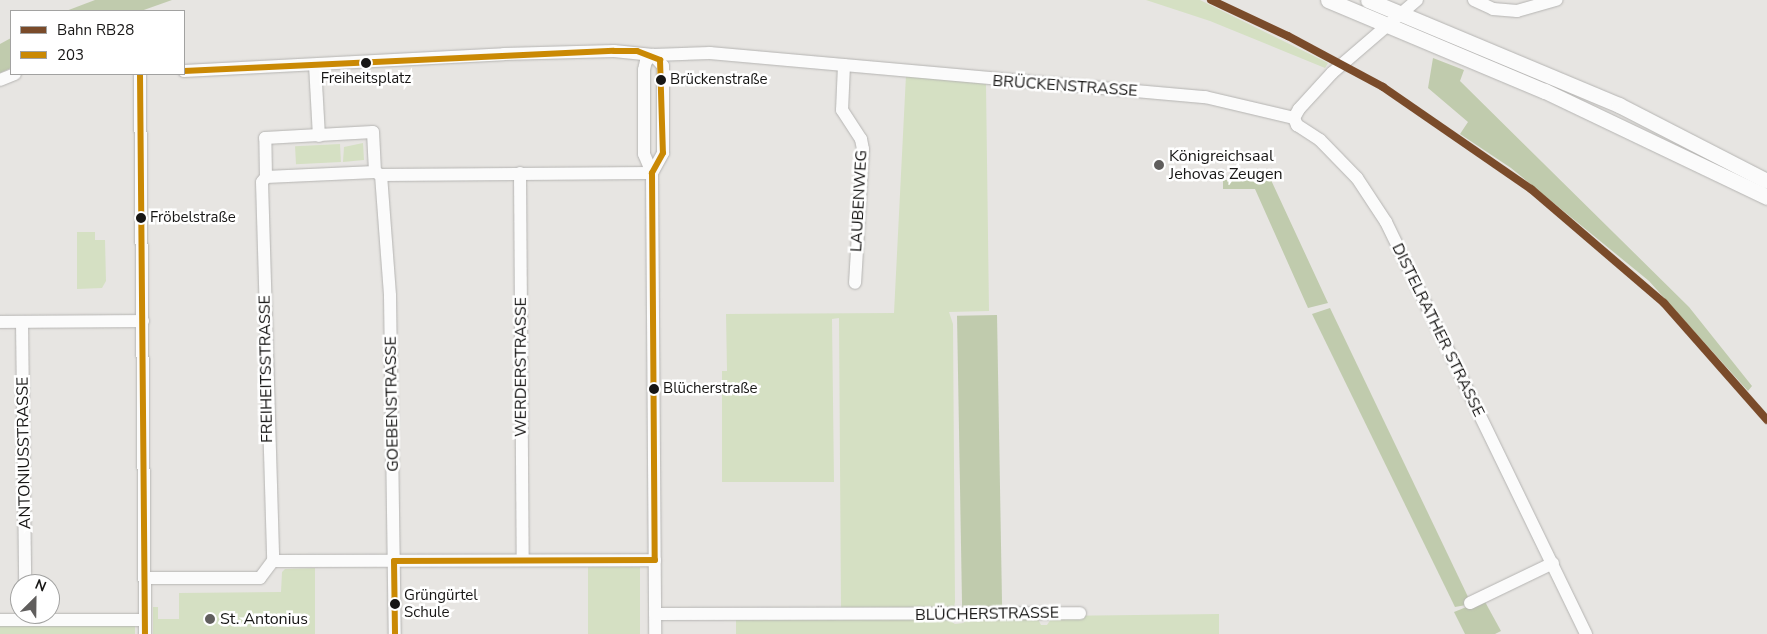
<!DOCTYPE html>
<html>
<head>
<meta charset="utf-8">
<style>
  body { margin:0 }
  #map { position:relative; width:1767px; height:634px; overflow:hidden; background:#e7e5e2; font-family:"Nunito Sans",sans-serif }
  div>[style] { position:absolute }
  .green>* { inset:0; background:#d5e0c3; transform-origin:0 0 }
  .forest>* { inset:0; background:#c0cbad; transform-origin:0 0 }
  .roads { filter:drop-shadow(0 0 1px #b5b4b2) drop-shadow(0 0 1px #b5b4b2) }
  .minor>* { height:12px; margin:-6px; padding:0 6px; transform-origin:6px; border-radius:6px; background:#fbfbfb }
  .major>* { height:15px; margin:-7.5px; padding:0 7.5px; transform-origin:7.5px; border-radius:7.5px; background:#fbfbfb }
  .bus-1>* { height:6px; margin:-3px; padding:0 3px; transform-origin:3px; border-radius:3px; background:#ca8904 }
  .rail-1>* { height:8px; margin:-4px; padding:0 4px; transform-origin:4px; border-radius:4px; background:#7a4b2a }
  .dots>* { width:14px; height:14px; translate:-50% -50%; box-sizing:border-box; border:2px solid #fff; border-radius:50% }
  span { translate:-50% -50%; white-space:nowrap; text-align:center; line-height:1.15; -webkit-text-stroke:5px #fff; paint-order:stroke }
  .bus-label { font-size:15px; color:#171615 }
  .left { translate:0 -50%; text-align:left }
  .street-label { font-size:16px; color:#171615 }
  .poi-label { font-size:16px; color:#171615 }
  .legend { position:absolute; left:10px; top:10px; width:175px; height:65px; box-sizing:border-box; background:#fff; border:1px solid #a2a2a1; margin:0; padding:6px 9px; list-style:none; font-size:15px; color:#171615 }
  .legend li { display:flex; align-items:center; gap:10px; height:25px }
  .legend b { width:25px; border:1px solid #a2a2a1 }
  .north { position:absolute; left:10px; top:574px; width:50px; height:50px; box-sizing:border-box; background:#fff; border:1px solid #a2a2a1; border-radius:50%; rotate:23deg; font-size:14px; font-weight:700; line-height:20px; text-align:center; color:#171615 }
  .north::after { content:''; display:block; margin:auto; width:18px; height:22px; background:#605e5d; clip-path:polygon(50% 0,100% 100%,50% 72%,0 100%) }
</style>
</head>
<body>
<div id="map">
  <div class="green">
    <i style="clip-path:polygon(1146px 0,1200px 0,1328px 63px,1325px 68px,1210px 21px)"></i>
    <i style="clip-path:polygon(906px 75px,986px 84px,989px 311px,949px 312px,953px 324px,955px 602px,954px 607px,841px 608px,839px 318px,832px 319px,834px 482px,722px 482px,722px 371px,727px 371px,726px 314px,894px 313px)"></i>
    <i style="clip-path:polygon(363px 143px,364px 160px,343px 162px,344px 147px)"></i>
    <i style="left:340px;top:144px;width:18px;height:45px;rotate:87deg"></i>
    <i style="clip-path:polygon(77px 232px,95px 232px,95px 240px,105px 240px,106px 281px,102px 288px,77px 289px)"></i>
    <i style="left:588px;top:567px;width:52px;height:67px"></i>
    <i style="clip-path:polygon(315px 568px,315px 634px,153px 634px,153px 607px,158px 607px,158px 619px,179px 619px,179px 593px,281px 592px,282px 572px,285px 569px)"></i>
    <i style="clip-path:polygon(1219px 614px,1219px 634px,736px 634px,736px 620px,947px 619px,955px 624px,963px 623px,970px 618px,1037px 617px,1041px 625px,1047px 625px,1053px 616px)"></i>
    <i style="clip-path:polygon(135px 624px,135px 634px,0 634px,0 626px)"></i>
  </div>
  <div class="forest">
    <i style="clip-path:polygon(95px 0,172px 0,141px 11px,66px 11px)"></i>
    <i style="clip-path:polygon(11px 38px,11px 68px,0 73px,0 44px)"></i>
    <i style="clip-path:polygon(1433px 58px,1464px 70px,1460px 81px,1689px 307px,1752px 386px,1748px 391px,1649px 281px,1511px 168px,1460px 134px,1468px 122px,1428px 88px)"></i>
    <i style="clip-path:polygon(1223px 180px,1271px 180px,1328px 303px,1308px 308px,1255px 189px,1223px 189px)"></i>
    <i style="clip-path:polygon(1330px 308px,1470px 601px,1466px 605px,1455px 607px,1312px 314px)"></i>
    <i style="left:997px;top:315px;width:292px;height:40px;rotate:89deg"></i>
    <i style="clip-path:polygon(1484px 600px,1501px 631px,1495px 634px,1465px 634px,1454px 612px)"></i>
  </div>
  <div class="roads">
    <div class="minor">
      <i style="left:1474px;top:0;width:21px;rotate:25deg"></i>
      <i style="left:1493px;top:9px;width:24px;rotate:5deg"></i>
      <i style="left:1517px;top:11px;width:41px;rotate:-15.8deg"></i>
      <i style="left:653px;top:55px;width:9px;rotate:139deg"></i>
      <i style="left:646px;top:61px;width:9px;rotate:103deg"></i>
      <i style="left:644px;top:70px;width:84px;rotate:90deg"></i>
      <i style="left:644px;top:154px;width:21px;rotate:67deg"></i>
      <i style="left:652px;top:173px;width:461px;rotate:89.6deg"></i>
      <i style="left:315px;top:65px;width:71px;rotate:86.8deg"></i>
      <i style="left:844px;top:65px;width:45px;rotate:92.5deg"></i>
      <i style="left:842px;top:110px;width:35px;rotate:57deg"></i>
      <i style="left:861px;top:139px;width:10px;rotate:79deg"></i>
      <i style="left:863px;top:149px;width:134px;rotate:93.4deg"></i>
      <i style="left:184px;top:71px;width:320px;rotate:-3deg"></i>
      <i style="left:504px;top:54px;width:110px;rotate:-1.6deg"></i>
      <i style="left:614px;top:51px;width:39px;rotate:6deg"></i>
      <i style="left:653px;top:55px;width:57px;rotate:-2deg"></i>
      <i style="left:710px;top:53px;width:497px;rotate:5.1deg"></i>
      <i style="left:1205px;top:97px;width:91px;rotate:13.3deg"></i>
      <i style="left:140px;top:74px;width:560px;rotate:89.49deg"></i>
      <i style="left:0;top:80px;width:16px;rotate:-22deg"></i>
      <i style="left:1294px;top:118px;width:8px;rotate:67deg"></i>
      <i style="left:1297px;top:125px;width:27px;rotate:33deg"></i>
      <i style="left:1320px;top:140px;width:53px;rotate:45.8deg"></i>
      <i style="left:1357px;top:178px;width:53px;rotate:56.6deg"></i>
      <i style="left:1386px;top:222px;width:458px;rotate:64.1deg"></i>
      <i style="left:1294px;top:118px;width:10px;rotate:-61deg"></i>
      <i style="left:1299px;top:109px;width:49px;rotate:-47.5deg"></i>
      <i style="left:1332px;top:73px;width:112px;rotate:-40.7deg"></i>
      <i style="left:520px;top:173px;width:387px;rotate:89.6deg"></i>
      <i style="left:652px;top:173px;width:23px;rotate:-61deg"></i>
      <i style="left:663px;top:153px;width:87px;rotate:-90deg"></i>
      <i style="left:663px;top:66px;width:15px;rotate:-132deg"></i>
      <i style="left:381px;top:175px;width:121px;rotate:85.7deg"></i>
      <i style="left:390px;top:296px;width:338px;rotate:89.2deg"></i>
      <i style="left:266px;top:177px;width:109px;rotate:-2.6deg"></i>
      <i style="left:375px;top:172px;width:7px;rotate:27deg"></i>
      <i style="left:381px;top:175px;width:271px;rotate:-0.4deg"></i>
      <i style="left:266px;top:177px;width:6px;rotate:129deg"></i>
      <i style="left:262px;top:182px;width:379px;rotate:88.3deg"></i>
      <i style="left:266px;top:177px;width:39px;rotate:-91deg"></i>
      <i style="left:265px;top:138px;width:108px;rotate:-3.2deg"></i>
      <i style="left:373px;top:132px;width:40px;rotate:87.1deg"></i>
      <i style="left:0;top:322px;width:143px;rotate:-0.4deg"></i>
      <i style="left:22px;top:322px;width:262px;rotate:89.3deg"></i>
      <i style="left:273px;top:561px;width:382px;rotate:-0.1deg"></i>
      <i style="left:145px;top:578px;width:115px"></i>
      <i style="left:260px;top:578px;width:21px;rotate:-53deg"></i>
      <i style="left:1470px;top:603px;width:92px;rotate:-25.7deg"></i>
      <i style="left:655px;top:614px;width:425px;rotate:-0.1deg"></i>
      <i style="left:0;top:620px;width:144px"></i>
    </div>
    <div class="major">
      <i style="left:1328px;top:0;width:235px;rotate:22.8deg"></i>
      <i style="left:1545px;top:91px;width:246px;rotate:25.5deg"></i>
      <i style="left:1368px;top:0;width:272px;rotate:22.7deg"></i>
      <i style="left:1619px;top:105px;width:166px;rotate:27.2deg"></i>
    </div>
  </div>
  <div class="bus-1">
    <i style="left:184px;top:71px;width:430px;rotate:-2.7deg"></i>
    <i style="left:614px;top:51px;width:23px"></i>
    <i style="left:637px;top:51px;width:25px;rotate:21deg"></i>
    <i style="left:660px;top:60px;width:93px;rotate:88.2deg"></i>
    <i style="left:663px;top:153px;width:23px;rotate:119deg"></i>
    <i style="left:652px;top:173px;width:387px;rotate:89.6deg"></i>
    <i style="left:140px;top:74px;width:560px;rotate:89.49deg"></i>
    <i style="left:394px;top:561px;width:261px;rotate:-0.2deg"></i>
    <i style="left:394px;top:561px;width:73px;rotate:89.2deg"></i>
  </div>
  <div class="rail-1">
    <i style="left:1211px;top:0;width:85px;rotate:25.1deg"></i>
    <i style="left:1288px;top:36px;width:108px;rotate:28.2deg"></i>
    <i style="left:1383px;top:87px;width:180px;rotate:34.6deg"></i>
    <i style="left:1531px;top:189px;width:175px;rotate:40.6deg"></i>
    <i style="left:1664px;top:303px;width:156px;rotate:48.6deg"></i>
  </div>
  <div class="dots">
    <i style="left:366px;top:63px;background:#171615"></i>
    <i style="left:661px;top:80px;background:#171615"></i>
    <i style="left:1159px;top:165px;background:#605e5d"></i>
    <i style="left:141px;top:218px;background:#171615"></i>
    <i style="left:654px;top:389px;background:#171615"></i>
    <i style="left:395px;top:604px;background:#171615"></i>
    <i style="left:210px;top:619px;background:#605e5d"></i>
  </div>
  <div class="bus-label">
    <span style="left:366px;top:79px">Freiheitsplatz</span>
    <span class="left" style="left:670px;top:80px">Brückenstraße</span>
    <span class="left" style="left:150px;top:218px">Fröbelstraße</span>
    <span class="left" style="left:663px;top:389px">Blücherstraße</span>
    <span class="left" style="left:404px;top:604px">Grüngürtel<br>Schule</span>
  </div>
  <div class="street-label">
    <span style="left:1065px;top:86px;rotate:4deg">BRÜCKENSTRASSE</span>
    <span style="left:859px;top:201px;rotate:-87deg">LAUBENWEG</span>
    <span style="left:1438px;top:330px;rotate:64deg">DISTELRATHER STRASSE</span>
    <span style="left:521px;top:367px;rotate:-90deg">WERDERSTRASSE</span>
    <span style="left:266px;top:369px;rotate:-91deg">FREIHEITSSTRASSE</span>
    <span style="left:392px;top:404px;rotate:-91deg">GOEBENSTRASSE</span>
    <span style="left:24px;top:453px;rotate:-91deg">ANTONIUSSTRASSE</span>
    <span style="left:987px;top:614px;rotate:-1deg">BLÜCHERSTRASSE</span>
  </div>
  <div class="poi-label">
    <span class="left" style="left:1169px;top:165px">Königreichsaal<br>Jehovas Zeugen</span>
    <span class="left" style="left:220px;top:619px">St. Antonius</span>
  </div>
  <ul class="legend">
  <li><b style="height:6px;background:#7a4b2a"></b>Bahn RB28</li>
  <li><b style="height:6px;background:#ca8904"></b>203</li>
  </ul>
  <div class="north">N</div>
</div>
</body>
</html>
